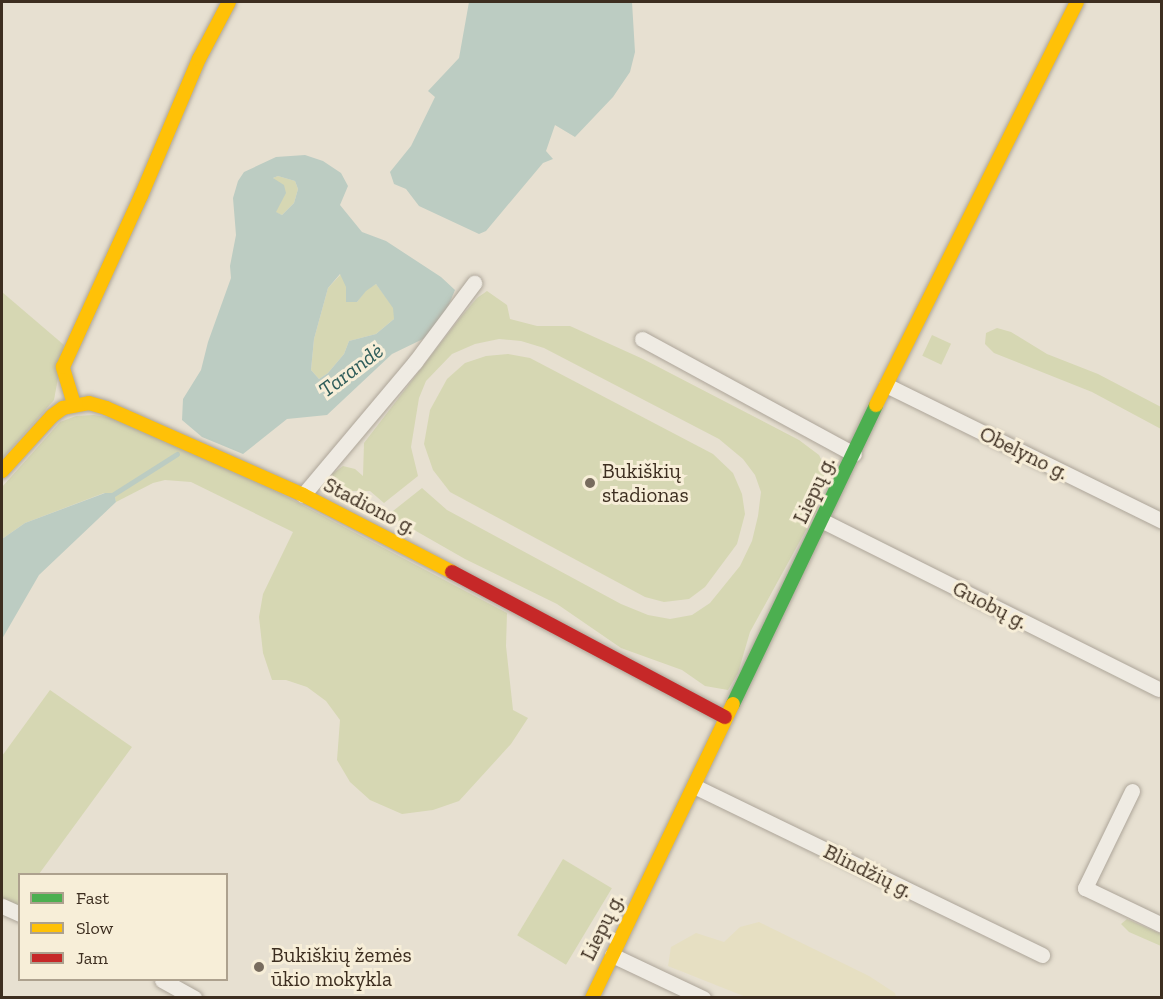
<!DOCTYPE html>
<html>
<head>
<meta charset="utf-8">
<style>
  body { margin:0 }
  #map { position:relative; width:1163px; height:999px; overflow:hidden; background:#e7e0d1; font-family:"Zilla Slab",serif }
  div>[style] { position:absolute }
  .farmland>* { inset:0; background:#e6dfc2 }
  .green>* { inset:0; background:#d6d7b3; transform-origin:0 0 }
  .water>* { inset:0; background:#bcccc2 }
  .stream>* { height:4.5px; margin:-2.25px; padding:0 2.25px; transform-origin:2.25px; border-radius:2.25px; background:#bcccc2 }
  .roads { filter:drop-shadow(0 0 2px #ada599) drop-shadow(0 0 2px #ada599) }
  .street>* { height:15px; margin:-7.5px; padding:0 7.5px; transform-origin:7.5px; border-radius:7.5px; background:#efebe3 }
  .fast>* { height:14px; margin:-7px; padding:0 7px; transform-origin:7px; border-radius:7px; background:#4caf50 }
  .slow>* { height:14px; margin:-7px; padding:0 7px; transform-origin:7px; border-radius:7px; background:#ffc107 }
  .jam>* { height:14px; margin:-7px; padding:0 7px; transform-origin:7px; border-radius:7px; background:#c62828 }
  .dots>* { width:16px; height:16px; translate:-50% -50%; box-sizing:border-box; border:3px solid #f7eed8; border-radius:50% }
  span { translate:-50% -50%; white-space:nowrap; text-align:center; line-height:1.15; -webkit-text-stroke:6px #f7eed8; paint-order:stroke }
  .street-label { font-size:21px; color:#3d2e20 }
  .poi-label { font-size:21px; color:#3d2e20 }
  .left { translate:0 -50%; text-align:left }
  .water-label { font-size:22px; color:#2f5d5a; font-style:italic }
  .frame { position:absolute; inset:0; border:3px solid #3d2e20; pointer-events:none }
  .legend { position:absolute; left:18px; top:873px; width:210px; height:108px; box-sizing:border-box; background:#f7eed8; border:2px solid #ada18e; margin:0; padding:8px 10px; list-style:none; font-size:18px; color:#3d2e20 }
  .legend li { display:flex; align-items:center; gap:12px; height:30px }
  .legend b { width:30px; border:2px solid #ada18e }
</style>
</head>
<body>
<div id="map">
  <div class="farmland">
    <i style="clip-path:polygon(759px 922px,869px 976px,895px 993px,896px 997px,746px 997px,668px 966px,671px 947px,696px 933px,724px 942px,740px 927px)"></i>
  </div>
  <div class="green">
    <i style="clip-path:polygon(278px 176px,295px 181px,298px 189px,294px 203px,282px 215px,275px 212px,276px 182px,273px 178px)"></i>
    <i style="clip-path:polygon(341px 274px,357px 302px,366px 290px,376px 284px,394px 308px,394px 319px,376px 334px,349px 341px,344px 354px,328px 373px,319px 379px,311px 370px,314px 339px,328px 288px)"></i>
    <i style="clip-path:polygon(487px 291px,507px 305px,510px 319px,537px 326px,570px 326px,643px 359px,799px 440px,819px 455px,826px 469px,817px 510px,750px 632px,738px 673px,728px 690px,705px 686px,682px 670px,621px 648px,557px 604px,465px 559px,388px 515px,422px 488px,447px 510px,621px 604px,648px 615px,670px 619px,692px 615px,710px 603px,740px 566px,752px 541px,758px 516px,761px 492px,755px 475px,743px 459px,719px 439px,544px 348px,521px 341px,499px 339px,475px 344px,452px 354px,426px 381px,419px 398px,411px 447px,418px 476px,384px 503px,370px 491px,351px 491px,335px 484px,332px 474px,343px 466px,355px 469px,363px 476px,364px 443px,460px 318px,477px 298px)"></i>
    <i style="clip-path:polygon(2px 292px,64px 345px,54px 400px,2px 459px)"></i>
    <i style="clip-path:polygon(997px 328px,1011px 332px,1047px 354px,1098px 374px,1161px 407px,1161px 429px,1092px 392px,994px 353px,985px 344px,986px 333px)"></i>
    <i style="left:932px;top:335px;width:21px;height:23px;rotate:25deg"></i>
    <i style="clip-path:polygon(508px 354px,530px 358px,713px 454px,733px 473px,742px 494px,745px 514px,737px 544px,705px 587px,689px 599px,664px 602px,645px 597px,450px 492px,433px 470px,424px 444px,430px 410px,447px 379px,465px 363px,486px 356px)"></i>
    <i style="clip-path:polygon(94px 415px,112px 418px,270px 488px,507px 613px,506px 646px,513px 710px,528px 718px,511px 744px,459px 801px,433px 810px,402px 814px,370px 800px,350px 782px,337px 760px,340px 720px,326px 701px,307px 687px,286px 680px,272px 680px,263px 653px,259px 617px,263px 594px,293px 532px,191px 482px,165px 480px,153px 483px,116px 502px,114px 494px,104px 493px,25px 523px,2px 539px,2px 487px,60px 422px,76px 416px)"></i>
    <i style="clip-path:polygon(50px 690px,132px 747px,39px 874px,20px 874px,19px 902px,17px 908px,2px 901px,2px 756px)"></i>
    <i style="left:563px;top:859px;width:57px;height:89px;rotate:31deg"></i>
    <i style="clip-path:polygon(1127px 919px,1161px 934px,1161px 946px,1129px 932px,1121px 924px)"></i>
  </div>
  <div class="water">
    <i style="clip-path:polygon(469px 2px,632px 2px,635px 52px,630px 72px,613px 97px,575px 137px,555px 125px,546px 151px,553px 159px,543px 163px,486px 231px,479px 234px,419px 206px,406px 189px,394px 184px,390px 172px,411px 146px,435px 97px,428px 91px,459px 58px)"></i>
    <i style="clip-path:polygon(evenodd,305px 155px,323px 161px,341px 173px,348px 186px,340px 205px,362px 232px,386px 241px,441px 277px,455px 290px,444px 316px,423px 339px,392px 354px,327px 415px,287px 419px,243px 454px,202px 437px,182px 420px,183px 399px,201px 370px,208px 342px,231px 278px,230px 266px,236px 235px,233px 198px,238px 181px,244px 172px,276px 157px,305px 155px,278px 176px,295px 181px,298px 189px,294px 203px,282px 215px,276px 212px,286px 193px,284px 185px,273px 178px,278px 176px,305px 155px,340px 274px,346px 287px,346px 302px,357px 302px,366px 291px,376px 284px,393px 308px,394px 319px,376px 334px,349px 341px,344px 354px,328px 373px,319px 379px,311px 370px,314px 339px,328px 288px,340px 274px)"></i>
    <i style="clip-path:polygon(105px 493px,114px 493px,116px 502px,39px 575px,2px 639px,2px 539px,25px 523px)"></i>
  </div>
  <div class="stream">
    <i style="left:111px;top:496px;width:78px;rotate:-32.5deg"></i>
  </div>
  <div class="roads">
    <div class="street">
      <i style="left:642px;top:339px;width:241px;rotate:28.5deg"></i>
      <i style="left:886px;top:385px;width:308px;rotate:26.2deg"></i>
      <i style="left:303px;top:495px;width:174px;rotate:-49.9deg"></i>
      <i style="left:415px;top:362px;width:99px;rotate:-53.2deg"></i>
      <i style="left:823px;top:521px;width:375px;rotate:26.6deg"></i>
      <i style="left:694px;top:786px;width:387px;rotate:25.9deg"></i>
      <i style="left:1132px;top:791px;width:108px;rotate:115.9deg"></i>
      <i style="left:1085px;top:888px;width:85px;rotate:25.7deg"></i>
      <i style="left:2px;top:906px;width:20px;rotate:24deg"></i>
      <i style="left:612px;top:955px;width:101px;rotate:25.3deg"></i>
      <i style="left:162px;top:980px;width:37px;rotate:29deg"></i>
    </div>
    <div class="fast">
      <i style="left:733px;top:704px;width:331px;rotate:-64.4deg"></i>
    </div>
    <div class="slow">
      <i style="left:74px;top:404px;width:39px;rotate:-107deg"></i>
      <i style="left:63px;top:367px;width:188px;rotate:-65.5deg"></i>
      <i style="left:141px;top:196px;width:149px;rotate:-67.1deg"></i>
      <i style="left:199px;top:59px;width:64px;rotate:-62.2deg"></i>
      <i style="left:876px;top:405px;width:450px;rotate:-63.5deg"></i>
      <i style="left:2px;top:471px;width:74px;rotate:-47.7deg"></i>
      <i style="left:52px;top:416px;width:14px;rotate:-36deg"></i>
      <i style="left:63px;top:408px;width:26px;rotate:-11deg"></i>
      <i style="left:89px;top:403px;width:18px;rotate:16deg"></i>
      <i style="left:106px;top:408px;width:215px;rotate:23.8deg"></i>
      <i style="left:303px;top:495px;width:168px;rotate:27.3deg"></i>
      <i style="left:592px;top:998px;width:326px;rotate:-64.4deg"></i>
    </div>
    <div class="jam">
      <i style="left:452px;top:572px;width:309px;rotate:28deg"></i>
    </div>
  </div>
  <div class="dots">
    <i style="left:590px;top:483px;background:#786c5e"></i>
    <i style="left:259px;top:967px;background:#786c5e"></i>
  </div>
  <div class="street-label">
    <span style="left:1024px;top:453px;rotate:26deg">Obelyno g.</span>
    <span style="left:814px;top:490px;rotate:-65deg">Liepų g.</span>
    <span style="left:370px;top:506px;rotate:27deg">Stadiono g.</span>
    <span style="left:990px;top:605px;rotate:27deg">Guobų g.</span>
    <span style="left:868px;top:871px;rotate:26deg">Blindžių g.</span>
    <span style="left:602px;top:927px;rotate:-64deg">Liepų g.</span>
  </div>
  <div class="poi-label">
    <span class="left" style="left:602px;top:483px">Bukiškių<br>stadionas</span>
    <span class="left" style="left:271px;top:967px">Bukiškių žemės<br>ūkio mokykla</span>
  </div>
  <div class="water-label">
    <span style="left:351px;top:370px;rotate:-37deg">Tarandė</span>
  </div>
  <div class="frame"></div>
  <ul class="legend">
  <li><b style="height:8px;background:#4caf50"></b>Fast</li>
  <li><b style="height:8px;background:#ffc107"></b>Slow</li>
  <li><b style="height:8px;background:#c62828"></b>Jam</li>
  </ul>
</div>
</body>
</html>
